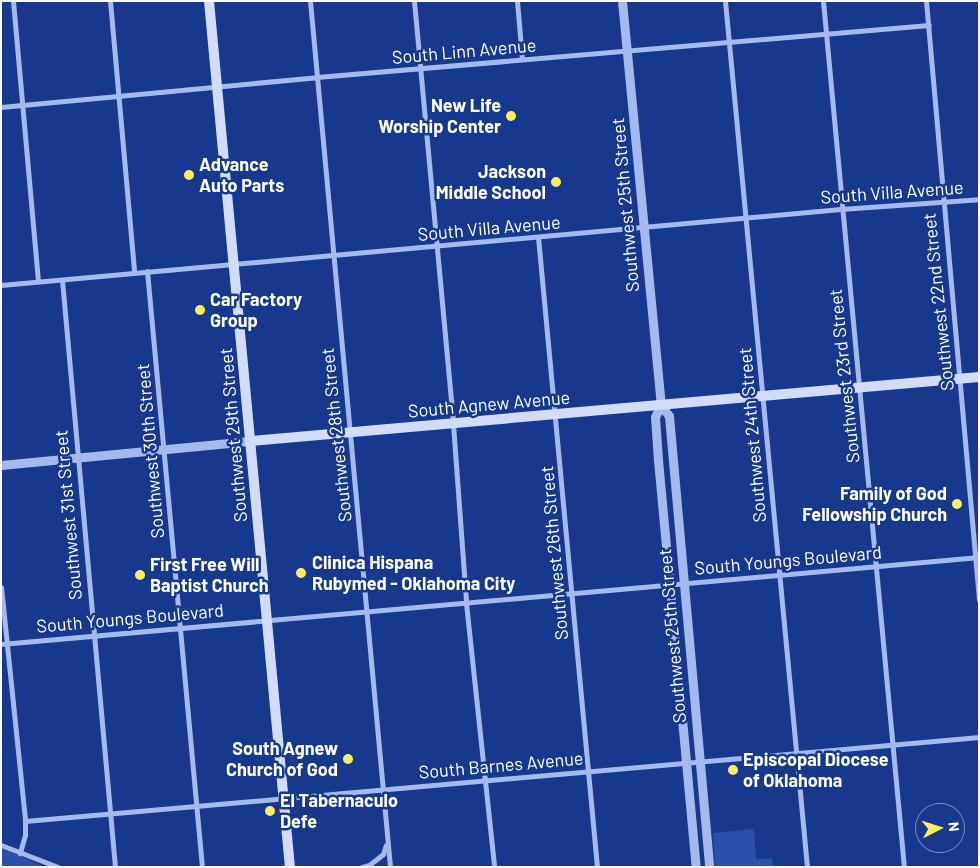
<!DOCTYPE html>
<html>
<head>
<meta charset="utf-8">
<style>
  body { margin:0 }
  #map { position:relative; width:980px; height:868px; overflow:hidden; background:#18388e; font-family:Barlow,sans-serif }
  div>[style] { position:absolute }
  .green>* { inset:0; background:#2b50ac }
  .minor>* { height:5px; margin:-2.5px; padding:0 2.5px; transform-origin:2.5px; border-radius:2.5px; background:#a4b9ef }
  .tertiary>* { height:9px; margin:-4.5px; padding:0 4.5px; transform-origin:4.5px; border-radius:4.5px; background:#a4b9ef }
  .secondary>* { height:10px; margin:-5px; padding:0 5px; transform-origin:5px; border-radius:5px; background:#d2dcfa }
  .dots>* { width:14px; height:14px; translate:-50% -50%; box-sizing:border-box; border:2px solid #18388e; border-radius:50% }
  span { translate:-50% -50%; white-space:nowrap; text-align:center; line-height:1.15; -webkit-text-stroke:5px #18388e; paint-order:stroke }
  .street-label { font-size:18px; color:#fff }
  .poi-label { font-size:18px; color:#fff; font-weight:700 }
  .right { translate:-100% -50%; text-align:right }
  .left { translate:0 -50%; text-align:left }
  .frame { position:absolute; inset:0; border:2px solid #fff; pointer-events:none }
  .north { position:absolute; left:915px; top:803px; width:50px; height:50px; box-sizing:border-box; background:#18388e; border:1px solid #7488bb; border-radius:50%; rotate:85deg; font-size:14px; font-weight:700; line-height:20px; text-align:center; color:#fff }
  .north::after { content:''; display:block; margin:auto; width:18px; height:22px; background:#ffec62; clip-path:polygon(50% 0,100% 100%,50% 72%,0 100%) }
</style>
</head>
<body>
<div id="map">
  <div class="green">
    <i style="clip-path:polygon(754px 829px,756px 859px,772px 858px,773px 867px,715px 867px,713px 833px)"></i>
    <i style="clip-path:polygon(1px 848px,36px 863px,44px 867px,1px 867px)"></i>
  </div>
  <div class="minor">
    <i style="left:13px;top:1px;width:281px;rotate:84.9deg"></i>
    <i style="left:110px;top:1px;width:272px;rotate:84.9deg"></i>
    <i style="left:310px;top:1px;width:870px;rotate:84.72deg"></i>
    <i style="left:414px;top:1px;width:425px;rotate:84.7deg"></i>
    <i style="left:453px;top:424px;width:179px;rotate:85.8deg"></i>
    <i style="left:466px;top:603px;width:265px;rotate:83.9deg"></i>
    <i style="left:517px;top:1px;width:58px;rotate:85.1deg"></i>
    <i style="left:725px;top:1px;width:870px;rotate:84.59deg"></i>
    <i style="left:823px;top:1px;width:870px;rotate:84.66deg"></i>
    <i style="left:926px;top:1px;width:601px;rotate:84.94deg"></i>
    <i style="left:1px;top:107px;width:317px;rotate:-5.4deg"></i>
    <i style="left:317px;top:77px;width:614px;rotate:-4.86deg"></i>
    <i style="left:538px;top:237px;width:633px;rotate:84.65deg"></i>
    <i style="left:147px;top:271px;width:599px;rotate:84.73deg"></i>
    <i style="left:62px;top:280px;width:589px;rotate:84.84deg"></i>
    <i style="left:1px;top:285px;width:843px;rotate:-5.17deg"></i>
    <i style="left:841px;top:209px;width:138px;rotate:-4.1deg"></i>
    <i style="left:1px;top:587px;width:235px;rotate:84.1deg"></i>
    <i style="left:25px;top:821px;width:14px;rotate:90deg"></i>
    <i style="left:25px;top:835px;width:19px;rotate:106deg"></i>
    <i style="left:1px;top:644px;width:982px;rotate:-5.08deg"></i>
    <i style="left:25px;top:821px;width:958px;rotate:-5.03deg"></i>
    <i style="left:1px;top:845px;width:61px;rotate:21.1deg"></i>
    <i style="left:362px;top:867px;width:7px;rotate:-16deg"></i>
    <i style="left:369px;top:865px;width:18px;rotate:-38deg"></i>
    <i style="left:383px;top:854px;width:9px;rotate:-72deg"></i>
  </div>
  <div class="tertiary">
    <i style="left:622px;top:1px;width:406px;rotate:84.5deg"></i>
    <i style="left:661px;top:405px;width:13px;rotate:117deg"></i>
    <i style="left:655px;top:417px;width:43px;rotate:86deg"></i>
    <i style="left:658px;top:460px;width:409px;rotate:84.7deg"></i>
    <i style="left:661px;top:405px;width:14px;rotate:54deg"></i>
    <i style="left:669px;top:416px;width:453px;rotate:84.9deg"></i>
    <i style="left:1px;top:465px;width:250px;rotate:-5.5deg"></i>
  </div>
  <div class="secondary">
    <i style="left:209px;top:1px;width:870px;rotate:84.66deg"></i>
    <i style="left:250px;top:441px;width:732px;rotate:-5.02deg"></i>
  </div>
  <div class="dots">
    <i style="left:511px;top:116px;background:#ffec62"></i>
    <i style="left:189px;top:175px;background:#ffec62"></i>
    <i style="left:556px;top:182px;background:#ffec62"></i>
    <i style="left:200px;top:310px;background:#ffec62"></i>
    <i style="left:957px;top:504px;background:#ffec62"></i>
    <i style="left:301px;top:573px;background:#ffec62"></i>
    <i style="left:140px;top:575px;background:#ffec62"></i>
    <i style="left:348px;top:759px;background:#ffec62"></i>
    <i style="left:733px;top:770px;background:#ffec62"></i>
    <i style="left:270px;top:811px;background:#ffec62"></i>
  </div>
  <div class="street-label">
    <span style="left:464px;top:51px;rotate:-5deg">South Linn Avenue</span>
    <span style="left:892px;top:192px;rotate:-4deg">South Villa Avenue</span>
    <span style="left:625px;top:205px;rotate:-95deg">Southwest 25th Street</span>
    <span style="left:489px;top:228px;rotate:-5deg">South Villa Avenue</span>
    <span style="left:938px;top:302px;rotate:-96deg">Southwest 22nd Street</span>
    <span style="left:844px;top:376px;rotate:-96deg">Southwest 23rd Street</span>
    <span style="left:489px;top:404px;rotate:-5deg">South Agnew Avenue</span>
    <span style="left:233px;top:435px;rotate:-95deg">Southwest 29th Street</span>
    <span style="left:336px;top:435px;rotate:-96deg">Southwest 28th Street</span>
    <span style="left:752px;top:435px;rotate:-95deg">Southwest 24th Street</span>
    <span style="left:150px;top:451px;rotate:-95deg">Southwest 30th Street</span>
    <span style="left:68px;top:515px;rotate:-95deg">Southwest 31st Street</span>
    <span style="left:554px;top:553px;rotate:-95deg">Southwest 26th Street</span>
    <span style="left:788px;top:560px;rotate:-5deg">South Youngs Boulevard</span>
    <span style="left:130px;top:618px;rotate:-5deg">South Youngs Boulevard</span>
    <span style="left:672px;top:636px;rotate:-95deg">Southwest 25th Street</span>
    <span style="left:501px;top:765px;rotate:-5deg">South Barnes Avenue</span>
  </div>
  <div class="poi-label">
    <span class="right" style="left:501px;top:116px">New Life<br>Worship Center</span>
    <span class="left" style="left:199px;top:175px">Advance<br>Auto Parts</span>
    <span class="right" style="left:546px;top:182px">Jackson<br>Middle School</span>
    <span class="left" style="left:210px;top:310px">Car Factory<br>Group</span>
    <span class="right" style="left:947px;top:504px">Family of God<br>Fellowship Church</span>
    <span class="left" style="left:312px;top:573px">Clinica Hispana<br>Rubymed - Oklahoma City</span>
    <span class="left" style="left:150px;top:575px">First Free Will<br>Baptist Church</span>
    <span class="right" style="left:338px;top:759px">South Agnew<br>Church of God</span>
    <span class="left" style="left:743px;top:770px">Episcopal Diocese<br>of Oklahoma</span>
    <span class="left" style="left:280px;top:811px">El Tabernaculo<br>Defe</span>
  </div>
  <div class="frame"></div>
  <div class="north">N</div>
</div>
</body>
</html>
